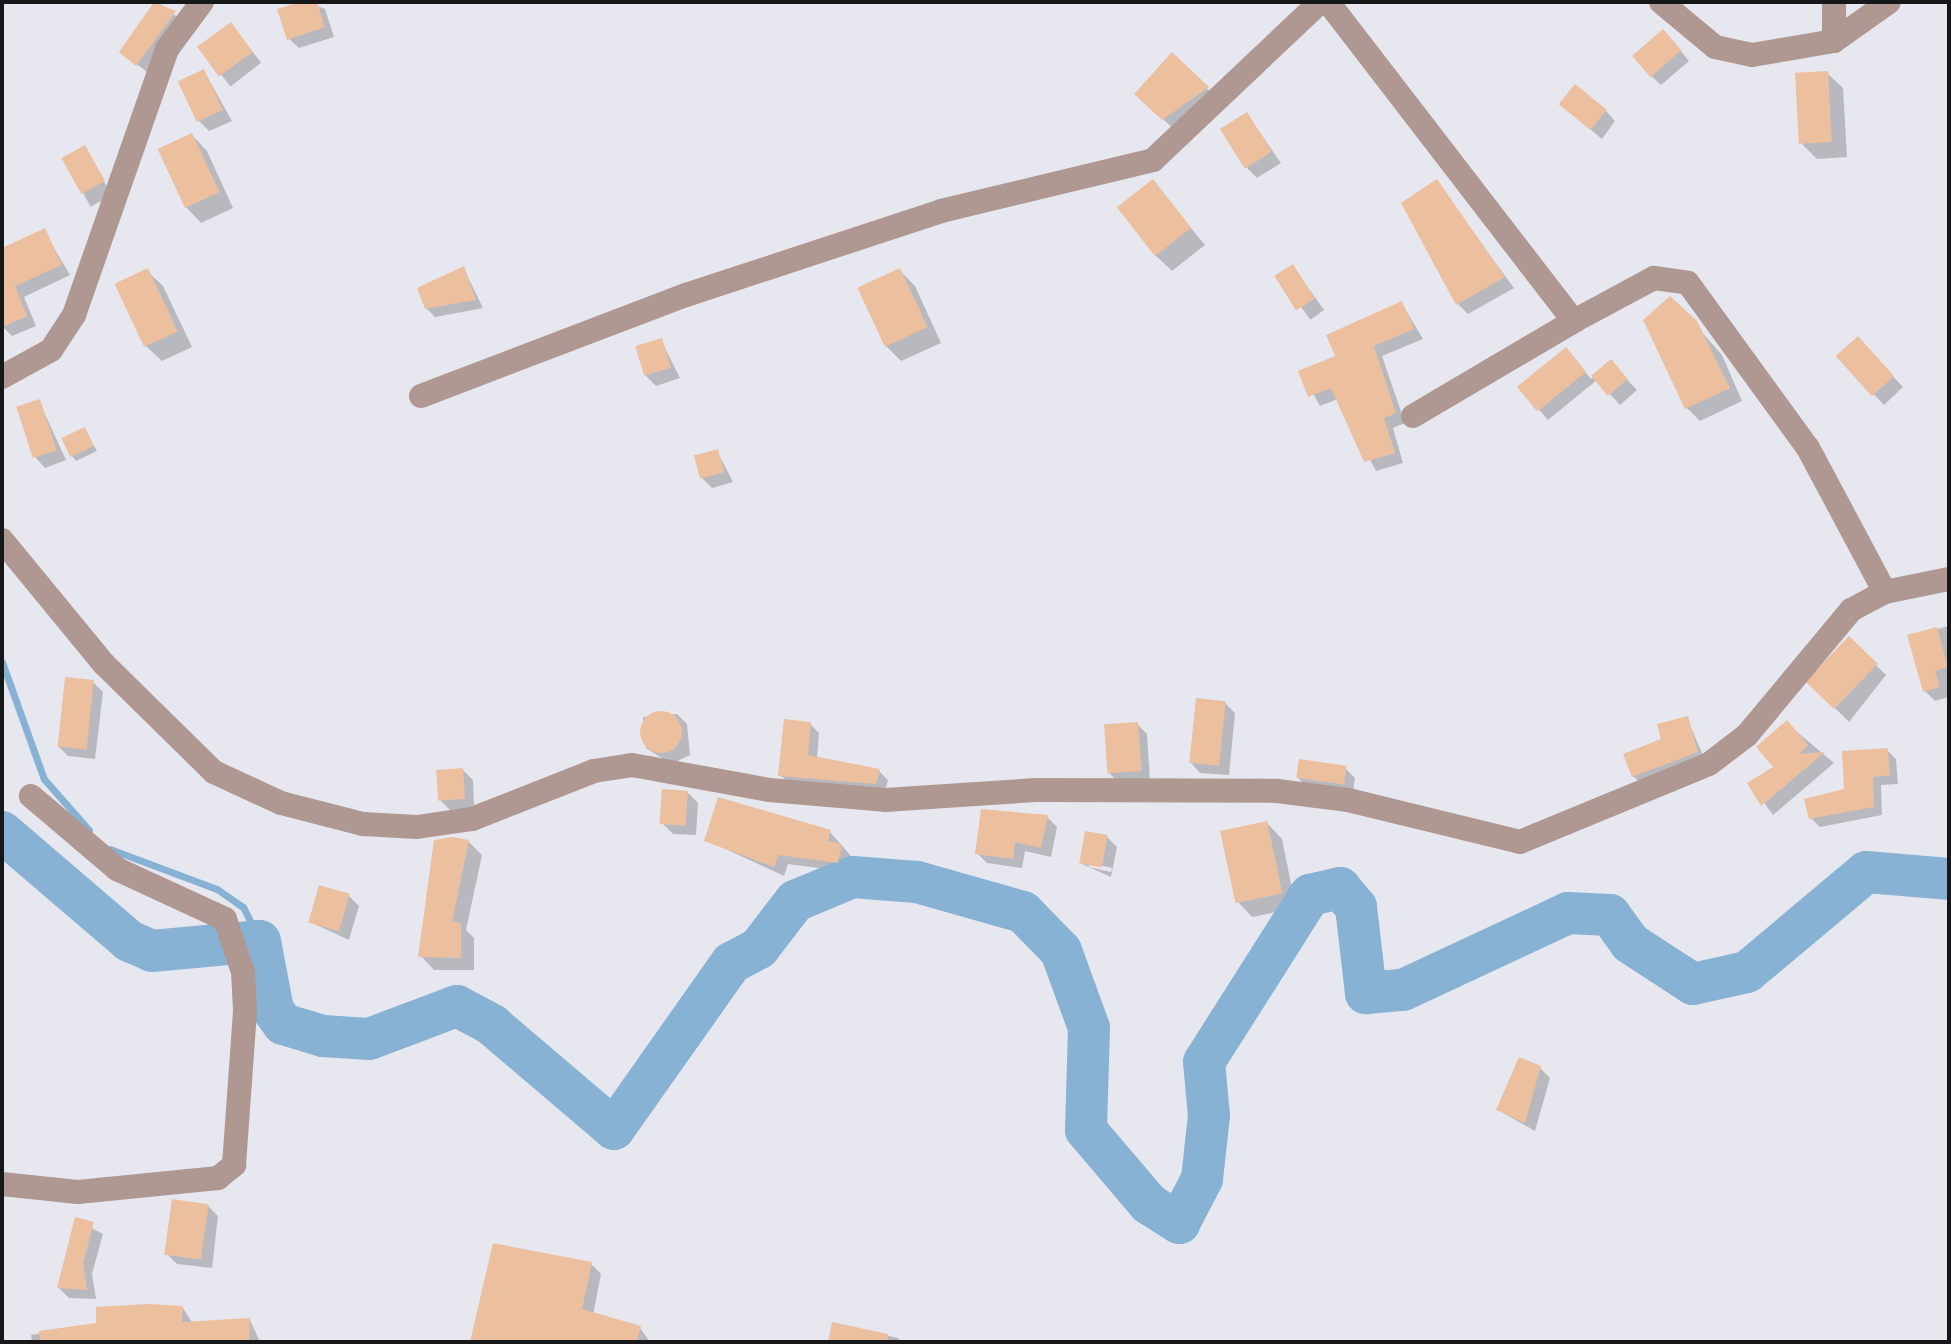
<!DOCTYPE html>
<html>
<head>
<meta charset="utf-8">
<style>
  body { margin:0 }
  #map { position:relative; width:1951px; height:1344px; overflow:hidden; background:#e7e8ef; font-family:"Libre Baskerville",serif }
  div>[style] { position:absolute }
  .shadow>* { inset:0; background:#0003; transform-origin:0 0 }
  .stream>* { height:7px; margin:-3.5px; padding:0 3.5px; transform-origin:3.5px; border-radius:3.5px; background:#88b2d4 }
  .river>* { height:42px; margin:-21px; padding:0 21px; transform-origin:21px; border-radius:21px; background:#88b2d4 }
  .building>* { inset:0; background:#ecbf9f; transform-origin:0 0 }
  .round { border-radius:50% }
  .minor>* { height:24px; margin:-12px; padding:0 12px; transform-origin:12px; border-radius:12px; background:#af9792 }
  span { translate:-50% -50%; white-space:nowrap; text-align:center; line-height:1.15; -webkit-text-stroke:7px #f4f6fd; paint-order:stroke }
  .frame { position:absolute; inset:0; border:4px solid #161719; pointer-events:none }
</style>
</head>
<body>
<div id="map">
  <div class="shadow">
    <i style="left:158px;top:2px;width:34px;height:62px;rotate:38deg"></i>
    <i style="clip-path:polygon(307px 2px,325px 9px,334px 37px,299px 48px,288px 38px)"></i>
    <i style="left:231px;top:24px;width:49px;height:39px;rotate:52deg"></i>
    <i style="clip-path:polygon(1673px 42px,1689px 61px,1661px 85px,1651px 76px)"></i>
    <i style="clip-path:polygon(1172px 55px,1222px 103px,1179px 134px,1152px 109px)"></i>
    <i style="clip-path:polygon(204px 71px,232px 121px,209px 131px,199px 121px)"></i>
    <i style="clip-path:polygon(1827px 73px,1843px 88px,1847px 157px,1817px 159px,1801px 143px)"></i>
    <i style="clip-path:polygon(1606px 111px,1615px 121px,1602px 139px,1572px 114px)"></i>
    <i style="clip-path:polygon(1247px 114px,1281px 163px,1257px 178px,1247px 168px)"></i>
    <i style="clip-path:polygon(192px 135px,207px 151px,233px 208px,201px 223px,186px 207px)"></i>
    <i style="left:85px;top:147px;width:55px;height:24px;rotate:61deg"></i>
    <i style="clip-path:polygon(1153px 182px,1205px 245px,1172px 271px,1156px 256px)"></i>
    <i style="clip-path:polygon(1436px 182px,1514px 288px,1468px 314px,1458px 304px)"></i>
    <i style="clip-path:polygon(44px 231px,70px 275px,24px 297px,36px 326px,12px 336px,2px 326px,2px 250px)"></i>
    <i style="left:1293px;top:267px;width:53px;height:17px;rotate:54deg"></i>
    <i style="clip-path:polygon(464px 269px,483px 308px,435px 317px,426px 308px)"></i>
    <i style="clip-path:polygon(147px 271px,163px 286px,192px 347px,162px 361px,146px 346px)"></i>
    <i style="clip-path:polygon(900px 271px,915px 286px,941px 343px,901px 361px,886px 346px)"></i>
    <i style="clip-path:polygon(1402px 304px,1423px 339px,1382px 356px,1405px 423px,1393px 428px,1403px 463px,1376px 471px,1338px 399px,1320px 406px,1301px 372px,1338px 357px)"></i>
    <i style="clip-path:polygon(1684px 312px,1722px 355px,1742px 401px,1700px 421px,1687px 408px)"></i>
    <i style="clip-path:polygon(661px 340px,680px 378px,656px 386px,646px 376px)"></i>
    <i style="clip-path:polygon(1867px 349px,1903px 387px,1884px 405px,1838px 356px)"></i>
    <i style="clip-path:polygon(1576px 360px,1591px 379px,1611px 362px,1637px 390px,1620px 405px,1597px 380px,1548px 420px,1520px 387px)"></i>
    <i style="clip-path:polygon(39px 401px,66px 460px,45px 468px,35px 457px)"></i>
    <i style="clip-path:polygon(84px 429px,97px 451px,76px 461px,72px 456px)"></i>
    <i style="clip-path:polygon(717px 451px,733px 482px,712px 488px,702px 478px)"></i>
    <i style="clip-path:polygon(1949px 626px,1949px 697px,1935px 701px,1925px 691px,1910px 636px)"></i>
    <i style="clip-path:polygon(1849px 639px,1886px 675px,1849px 722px,1813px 686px)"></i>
    <i style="clip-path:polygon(93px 682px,103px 692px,95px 759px,68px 756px,58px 746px)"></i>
    <i style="clip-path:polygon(1225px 703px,1235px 713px,1229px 775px,1200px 773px,1190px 762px)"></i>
    <i style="clip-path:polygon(677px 714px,687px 724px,690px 755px,671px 764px,646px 748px,643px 717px)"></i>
    <i style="clip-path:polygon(1687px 718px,1705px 760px,1642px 785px,1633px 776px)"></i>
    <i style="clip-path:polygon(810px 724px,819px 733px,817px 759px,879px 771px,888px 780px,885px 792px,790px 784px,780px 775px)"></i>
    <i style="clip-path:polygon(1137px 724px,1147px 734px,1150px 781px,1119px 783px,1109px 773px)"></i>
    <i style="clip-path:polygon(1797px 732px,1834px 763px,1773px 815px,1750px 784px,1776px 767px)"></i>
    <i style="clip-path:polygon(1887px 750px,1896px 759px,1898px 784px,1881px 785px,1882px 815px,1820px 827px,1811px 818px)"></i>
    <i style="clip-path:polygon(1345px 768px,1355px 778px,1353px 793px,1308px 788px,1298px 778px)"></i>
    <i style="clip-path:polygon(463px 770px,473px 780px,474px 809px,450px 810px,440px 800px)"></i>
    <i style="clip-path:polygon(687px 792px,698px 803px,696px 835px,673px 834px,663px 824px)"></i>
    <i style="clip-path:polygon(1047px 817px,1057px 827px,1051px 857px,1025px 851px,1022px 868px,987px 863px,977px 853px)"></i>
    <i style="clip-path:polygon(1267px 823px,1282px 839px,1296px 908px,1252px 917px,1237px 901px)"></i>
    <i style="clip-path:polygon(830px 832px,851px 856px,847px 872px,788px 864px,784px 876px,706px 840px)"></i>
    <i style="clip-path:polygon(evenodd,1107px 837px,1117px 847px,1111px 877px,1080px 863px,1107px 837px,1089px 863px,1112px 868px,1111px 872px,1089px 867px,1089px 863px)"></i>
    <i style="clip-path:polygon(435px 842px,469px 842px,482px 855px,466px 930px,474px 938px,474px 970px,434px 970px,421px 956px)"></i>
    <i style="clip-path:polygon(349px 896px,359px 906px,349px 940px,310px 922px)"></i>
    <i style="clip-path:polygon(1540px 1068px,1550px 1078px,1535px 1131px,1498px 1110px)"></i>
    <i style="clip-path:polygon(208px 1206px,218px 1216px,212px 1268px,177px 1264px,167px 1254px)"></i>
    <i style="clip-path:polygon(76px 1220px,103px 1234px,92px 1274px,96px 1299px,69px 1298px,59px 1288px)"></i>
    <i style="clip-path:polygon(591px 1264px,601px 1274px,593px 1315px,640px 1328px,650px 1342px,473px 1342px)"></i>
    <i style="clip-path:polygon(183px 1308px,193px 1324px,250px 1320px,260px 1342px,32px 1342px,31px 1335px)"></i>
    <i style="clip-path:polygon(834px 1324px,898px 1338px,902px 1342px,830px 1342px)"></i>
  </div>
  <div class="stream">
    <i style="left:2px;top:662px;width:124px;rotate:70.3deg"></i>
    <i style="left:44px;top:779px;width:68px;rotate:48.6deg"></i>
    <i style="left:110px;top:849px;width:114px;rotate:20.5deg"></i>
    <i style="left:217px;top:889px;width:32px;rotate:35deg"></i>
    <i style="left:243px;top:907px;width:38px;rotate:63deg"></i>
  </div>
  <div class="river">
    <i style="left:2px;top:832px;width:167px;rotate:40.6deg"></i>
    <i style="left:129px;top:941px;width:25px;rotate:23deg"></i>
    <i style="left:152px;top:951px;width:108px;rotate:-5.3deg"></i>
    <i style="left:260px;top:941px;width:70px;rotate:79.3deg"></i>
    <i style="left:273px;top:1010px;width:17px;rotate:54deg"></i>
    <i style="left:283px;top:1024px;width:42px;rotate:16.7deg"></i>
    <i style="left:323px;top:1036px;width:46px;rotate:3.7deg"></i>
    <i style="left:369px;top:1039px;width:94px;rotate:-20.6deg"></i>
    <i style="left:457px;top:1006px;width:40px;rotate:28deg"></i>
    <i style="left:492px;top:1025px;width:160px;rotate:40.4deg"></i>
    <i style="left:614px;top:1129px;width:203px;rotate:-54.8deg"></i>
    <i style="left:731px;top:963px;width:32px;rotate:-28deg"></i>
    <i style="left:759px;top:948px;width:59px;rotate:-52.5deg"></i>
    <i style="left:795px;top:901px;width:63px;rotate:-22.5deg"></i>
    <i style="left:853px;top:877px;width:64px;rotate:4.5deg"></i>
    <i style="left:917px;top:882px;width:110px;rotate:15.8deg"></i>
    <i style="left:1023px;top:912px;width:54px;rotate:45.7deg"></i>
    <i style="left:1061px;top:951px;width:82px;rotate:70deg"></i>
    <i style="left:1089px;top:1028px;width:102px;rotate:91.7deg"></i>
    <i style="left:1086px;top:1130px;width:97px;rotate:49.6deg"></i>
    <i style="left:1149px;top:1204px;width:36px;rotate:32deg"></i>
    <i style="left:1179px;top:1223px;width:50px;rotate:-62.4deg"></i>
    <i style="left:1202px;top:1179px;width:63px;rotate:-83.7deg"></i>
    <i style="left:1209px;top:1116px;width:54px;rotate:-95.3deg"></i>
    <i style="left:1204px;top:1062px;width:198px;rotate:-57.6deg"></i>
    <i style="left:1310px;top:895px;width:31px;rotate:-13deg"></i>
    <i style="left:1340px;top:888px;width:25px;rotate:50deg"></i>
    <i style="left:1356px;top:907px;width:87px;rotate:83.4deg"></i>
    <i style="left:1366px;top:993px;width:37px;rotate:-5deg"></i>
    <i style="left:1403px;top:990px;width:182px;rotate:-25deg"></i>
    <i style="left:1568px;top:913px;width:42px;rotate:2.7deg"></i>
    <i style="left:1610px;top:915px;width:34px;rotate:54deg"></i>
    <i style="left:1630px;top:943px;width:75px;rotate:33.1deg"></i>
    <i style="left:1693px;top:984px;width:55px;rotate:-12.5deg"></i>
    <i style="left:1747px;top:972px;width:155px;rotate:-40deg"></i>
    <i style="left:1866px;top:872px;width:83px;rotate:4.8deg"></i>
  </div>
  <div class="building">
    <i style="clip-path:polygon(154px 2px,176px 11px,136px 66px,119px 52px)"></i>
    <i style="clip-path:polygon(300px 2px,317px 2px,325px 27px,287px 40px,277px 9px)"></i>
    <i style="left:231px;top:22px;width:37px;height:42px;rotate:54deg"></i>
    <i style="left:1663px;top:29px;width:28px;height:41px;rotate:49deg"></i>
    <i style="clip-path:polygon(1172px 52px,1209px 87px,1162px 120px,1134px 94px)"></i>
    <i style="left:204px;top:69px;width:45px;height:29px;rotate:65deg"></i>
    <i style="left:1828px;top:71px;width:71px;height:33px;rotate:87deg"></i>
    <i style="left:1575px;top:84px;width:41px;height:26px;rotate:39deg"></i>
    <i style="left:1247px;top:112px;width:47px;height:32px;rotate:58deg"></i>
    <i style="left:192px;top:133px;width:65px;height:38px;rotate:65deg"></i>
    <i style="left:85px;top:145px;width:41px;height:27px;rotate:61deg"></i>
    <i style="left:1153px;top:179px;width:62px;height:46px;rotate:52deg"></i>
    <i style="clip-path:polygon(1437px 179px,1505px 277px,1456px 305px,1401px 203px)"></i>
    <i style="clip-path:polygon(45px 228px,62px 265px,15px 286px,27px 316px,2px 327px,2px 248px)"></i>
    <i style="left:1293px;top:264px;width:41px;height:22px;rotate:58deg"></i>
    <i style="clip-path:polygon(464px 266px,476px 300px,425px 309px,417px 288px)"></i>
    <i style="left:148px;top:268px;width:70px;height:37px;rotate:65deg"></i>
    <i style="left:900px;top:268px;width:65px;height:47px;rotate:65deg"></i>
    <i style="clip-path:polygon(1670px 296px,1697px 321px,1730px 388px,1685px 409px,1643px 320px)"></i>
    <i style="clip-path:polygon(1402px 301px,1414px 329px,1374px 346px,1396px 413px,1384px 418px,1395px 453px,1364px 462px,1331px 388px,1308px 397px,1298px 371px,1335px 356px,1326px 335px)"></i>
    <i style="left:1858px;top:336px;width:54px;height:30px;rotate:48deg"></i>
    <i style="left:662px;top:338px;width:31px;height:28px;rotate:73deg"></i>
    <i style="left:1566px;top:347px;width:32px;height:63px;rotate:51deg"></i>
    <i style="left:1611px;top:359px;width:26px;height:26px;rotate:50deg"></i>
    <i style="left:40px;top:399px;width:54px;height:25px;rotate:72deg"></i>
    <i style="left:85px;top:427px;width:21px;height:26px;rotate:65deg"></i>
    <i style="left:718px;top:449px;width:24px;height:25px;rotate:75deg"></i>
    <i style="clip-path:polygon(1937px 627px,1948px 667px,1935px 671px,1940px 687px,1923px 692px,1907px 635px)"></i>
    <i style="left:1849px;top:636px;width:40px;height:63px;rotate:44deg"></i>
    <i style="left:65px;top:677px;width:29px;height:70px;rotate:6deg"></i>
    <i style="left:1196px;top:698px;width:30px;height:65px;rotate:6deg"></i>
    <i class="round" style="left:640px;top:711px;width:42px;height:42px"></i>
    <i style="clip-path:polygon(1688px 716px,1698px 752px,1632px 777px,1623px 754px,1661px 739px,1657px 724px)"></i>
    <i style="clip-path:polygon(784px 719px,811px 722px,808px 755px,880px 769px,876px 784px,778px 776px)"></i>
    <i style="clip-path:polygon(1787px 720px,1808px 745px,1799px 754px,1825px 752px,1761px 806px,1747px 783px,1773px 767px,1756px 747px)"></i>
    <i style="left:1138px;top:722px;width:49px;height:34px;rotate:86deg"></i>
    <i style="clip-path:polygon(1888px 748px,1890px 775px,1873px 777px,1874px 807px,1809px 819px,1804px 799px,1844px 789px,1842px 751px)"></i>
    <i style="left:1299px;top:759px;width:48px;height:19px;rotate:8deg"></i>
    <i style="left:463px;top:768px;width:31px;height:27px;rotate:86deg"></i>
    <i style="left:662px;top:789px;width:26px;height:35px;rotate:4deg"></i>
    <i style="clip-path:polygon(718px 797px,831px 830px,828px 841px,842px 844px,838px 863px,778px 855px,774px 867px,704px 841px)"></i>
    <i style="clip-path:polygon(981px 809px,1048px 815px,1041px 848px,1015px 842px,1013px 859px,975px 854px)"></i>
    <i style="left:1267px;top:821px;width:74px;height:48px;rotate:78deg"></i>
    <i style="left:1085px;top:831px;width:23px;height:33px;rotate:10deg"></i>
    <i style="clip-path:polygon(453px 837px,469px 840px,452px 922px,461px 923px,461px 958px,418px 957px,434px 840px)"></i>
    <i style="left:319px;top:885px;width:32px;height:39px;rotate:16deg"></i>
    <i style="clip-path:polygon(1519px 1057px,1541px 1066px,1525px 1123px,1496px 1110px)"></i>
    <i style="left:172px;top:1199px;width:37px;height:56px;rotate:8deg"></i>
    <i style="clip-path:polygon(75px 1217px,94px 1222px,83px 1263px,87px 1290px,57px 1288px)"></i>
    <i style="clip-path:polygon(493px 1243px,592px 1262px,582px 1309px,641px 1326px,637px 1342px,470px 1342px)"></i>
    <i style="clip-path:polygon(148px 1304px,183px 1306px,182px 1322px,250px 1318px,249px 1342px,40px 1342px,39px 1331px,96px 1323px,96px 1307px)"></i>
    <i style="clip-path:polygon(832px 1322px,888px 1334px,887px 1342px,828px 1342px)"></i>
  </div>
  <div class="minor">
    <i style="left:1328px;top:2px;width:403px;rotate:52.4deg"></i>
    <i style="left:1574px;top:321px;width:91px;rotate:-28.3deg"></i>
    <i style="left:1654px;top:278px;width:34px;rotate:8deg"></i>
    <i style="left:1688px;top:283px;width:204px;rotate:54deg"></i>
    <i style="left:1808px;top:448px;width:163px;rotate:61.9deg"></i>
    <i style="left:1661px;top:2px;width:70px;rotate:39.8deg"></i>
    <i style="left:1715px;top:47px;width:38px;rotate:12deg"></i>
    <i style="left:1752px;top:55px;width:83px;rotate:-9.7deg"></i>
    <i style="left:1834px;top:41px;width:67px;rotate:-35.3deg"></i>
    <i style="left:1834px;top:41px;width:39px;rotate:-90deg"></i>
    <i style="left:2px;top:377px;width:56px;rotate:-28.9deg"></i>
    <i style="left:51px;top:350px;width:42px;rotate:-56.7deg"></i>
    <i style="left:74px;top:315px;width:282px;rotate:-70.7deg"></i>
    <i style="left:167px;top:49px;width:59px;rotate:-53.3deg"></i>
    <i style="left:421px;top:396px;width:284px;rotate:-20.9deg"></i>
    <i style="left:686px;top:295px;width:268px;rotate:-18.2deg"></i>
    <i style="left:941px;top:211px;width:218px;rotate:-13.5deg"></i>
    <i style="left:1153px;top:160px;width:230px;rotate:-43.4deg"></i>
    <i style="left:1413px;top:416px;width:187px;rotate:-30.5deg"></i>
    <i style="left:2px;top:540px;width:161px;rotate:50.6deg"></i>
    <i style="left:104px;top:664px;width:154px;rotate:44.5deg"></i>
    <i style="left:214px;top:772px;width:74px;rotate:24.8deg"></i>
    <i style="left:281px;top:803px;width:85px;rotate:14.4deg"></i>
    <i style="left:363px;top:824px;width:54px;rotate:3.2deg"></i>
    <i style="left:417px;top:827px;width:56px;rotate:-8.3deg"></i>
    <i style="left:472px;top:819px;width:131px;rotate:-21.5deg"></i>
    <i style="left:594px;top:771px;width:38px;rotate:-9deg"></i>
    <i style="left:632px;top:765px;width:139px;rotate:10.3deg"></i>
    <i style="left:769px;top:790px;width:116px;rotate:4.9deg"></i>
    <i style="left:885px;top:800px;width:151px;rotate:-3.8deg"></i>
    <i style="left:1036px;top:790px;width:241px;rotate:0.2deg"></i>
    <i style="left:1277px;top:791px;width:72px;rotate:7.2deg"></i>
    <i style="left:1348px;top:800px;width:177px;rotate:13.7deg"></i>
    <i style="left:1520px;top:842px;width:204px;rotate:-22.4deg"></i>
    <i style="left:1709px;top:764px;width:48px;rotate:-37.3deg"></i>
    <i style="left:1747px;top:735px;width:163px;rotate:-50.2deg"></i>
    <i style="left:1851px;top:610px;width:38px;rotate:-28deg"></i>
    <i style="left:1885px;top:592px;width:65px;rotate:-11.5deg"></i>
    <i style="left:2px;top:1184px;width:76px;rotate:6deg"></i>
    <i style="left:78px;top:1192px;width:141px;rotate:-5.7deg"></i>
    <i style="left:218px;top:1178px;width:21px;rotate:-39deg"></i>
    <i style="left:234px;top:1165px;width:155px;rotate:-85.9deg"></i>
    <i style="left:245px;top:1010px;width:38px;rotate:-93deg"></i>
    <i style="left:243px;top:972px;width:56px;rotate:-108.8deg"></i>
    <i style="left:225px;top:919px;width:119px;rotate:-155.2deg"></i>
    <i style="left:117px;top:869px;width:113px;rotate:-139.7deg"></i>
  </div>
  <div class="frame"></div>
</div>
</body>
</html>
